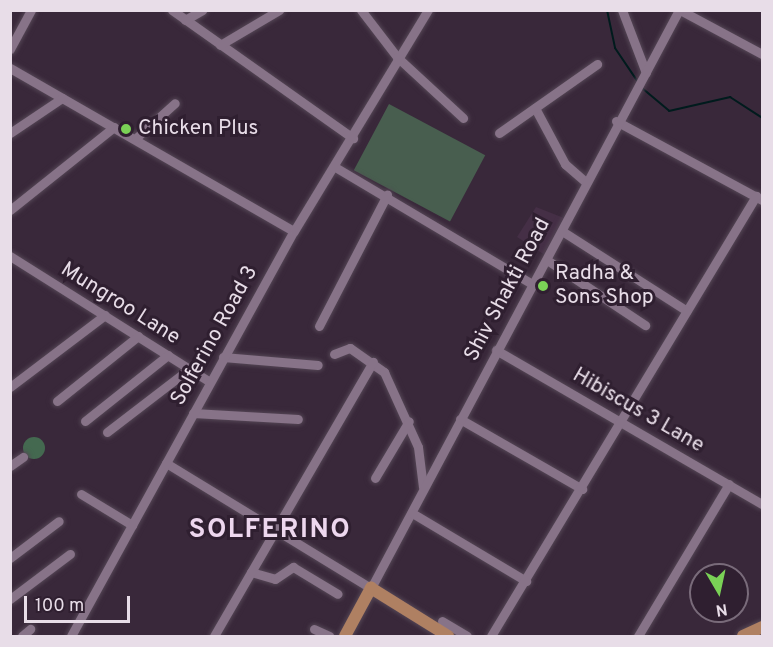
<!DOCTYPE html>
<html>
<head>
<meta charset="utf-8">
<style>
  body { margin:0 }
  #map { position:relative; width:773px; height:647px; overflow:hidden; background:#39283a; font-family:Overpass,sans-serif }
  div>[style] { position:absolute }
  .built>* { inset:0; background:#452f46 }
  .green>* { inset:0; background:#485e4f; transform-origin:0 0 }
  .forest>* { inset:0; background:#446950 }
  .round { border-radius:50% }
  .stream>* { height:2px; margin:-1px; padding:0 1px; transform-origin:1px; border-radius:1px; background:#001b1d }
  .roads { filter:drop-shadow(0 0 2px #544655) drop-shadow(0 0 2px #544655) }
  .minor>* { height:9px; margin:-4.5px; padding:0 4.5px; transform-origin:4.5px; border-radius:4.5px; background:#877388 }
  .major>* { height:12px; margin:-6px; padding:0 6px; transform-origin:6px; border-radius:6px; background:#af8062 }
  .dots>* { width:16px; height:16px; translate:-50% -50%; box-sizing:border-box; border:3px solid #2f1f30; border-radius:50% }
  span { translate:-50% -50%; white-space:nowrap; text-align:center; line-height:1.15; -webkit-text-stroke:6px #2f1f30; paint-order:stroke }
  .poi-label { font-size:21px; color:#e8dde8 }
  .left { translate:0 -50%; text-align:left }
  .street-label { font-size:21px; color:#e8dde8 }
  .district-label { font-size:27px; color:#edd7ee; font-weight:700; letter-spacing:1.5px }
  .frame { position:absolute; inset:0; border:12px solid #e8dde8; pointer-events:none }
  .north { position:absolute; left:689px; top:563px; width:60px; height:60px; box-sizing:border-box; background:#2f1f30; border:2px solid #796b7a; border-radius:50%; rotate:171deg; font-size:16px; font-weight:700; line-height:24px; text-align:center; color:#e8dde8 }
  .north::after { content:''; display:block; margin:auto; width:21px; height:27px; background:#7ad156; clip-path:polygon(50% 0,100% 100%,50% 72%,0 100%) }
  .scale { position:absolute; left:24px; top:596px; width:106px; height:27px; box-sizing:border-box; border:3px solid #e8dde8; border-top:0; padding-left:8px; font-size:18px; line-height:21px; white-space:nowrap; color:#e8dde8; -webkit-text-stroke:4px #2f1f30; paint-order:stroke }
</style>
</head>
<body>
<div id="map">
  <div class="built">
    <i style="clip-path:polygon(536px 207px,564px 218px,545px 255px,517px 237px)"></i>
  </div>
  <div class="green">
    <i style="left:389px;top:104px;width:109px;height:75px;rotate:28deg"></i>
  </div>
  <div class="forest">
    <i class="round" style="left:23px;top:437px;width:22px;height:22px"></i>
  </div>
  <div class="stream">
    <i style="left:607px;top:10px;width:39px;rotate:78deg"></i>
    <i style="left:615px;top:48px;width:40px;rotate:56deg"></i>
    <i style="left:642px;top:88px;width:35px;rotate:40deg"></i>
    <i style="left:669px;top:111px;width:63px;rotate:-12.9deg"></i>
    <i style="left:730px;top:97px;width:38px;rotate:33deg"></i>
  </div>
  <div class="roads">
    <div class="minor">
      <i style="left:172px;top:10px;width:222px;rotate:35.3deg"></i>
      <i style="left:361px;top:10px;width:59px;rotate:52.5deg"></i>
      <i style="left:397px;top:57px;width:90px;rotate:42.7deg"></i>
      <i style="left:622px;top:10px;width:67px;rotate:69.1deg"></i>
      <i style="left:680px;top:10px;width:93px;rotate:28.2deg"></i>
      <i style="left:185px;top:20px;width:20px;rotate:-30deg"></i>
      <i style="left:220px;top:45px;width:69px;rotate:-30.7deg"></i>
      <i style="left:10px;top:49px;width:44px;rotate:-61.7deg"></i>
      <i style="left:10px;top:68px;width:327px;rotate:29.9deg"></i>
      <i style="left:535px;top:108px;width:64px;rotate:61.8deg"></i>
      <i style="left:565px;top:164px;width:28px;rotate:41deg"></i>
      <i style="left:616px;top:121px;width:166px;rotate:28.4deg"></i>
      <i style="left:10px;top:133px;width:63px;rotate:-33.9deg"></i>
      <i style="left:499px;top:133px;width:120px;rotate:-35.1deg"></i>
      <i style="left:136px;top:138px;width:52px;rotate:-41.9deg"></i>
      <i style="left:335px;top:167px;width:231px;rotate:30.7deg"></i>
      <i style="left:10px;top:210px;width:133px;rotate:-38.6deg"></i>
      <i style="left:562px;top:231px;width:148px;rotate:32.6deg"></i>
      <i style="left:10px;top:256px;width:236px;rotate:32.2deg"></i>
      <i style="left:547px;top:260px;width:118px;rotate:33.6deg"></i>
      <i style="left:319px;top:326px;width:148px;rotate:-62.6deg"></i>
      <i style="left:496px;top:350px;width:307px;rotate:30.1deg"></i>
      <i style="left:334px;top:354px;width:17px;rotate:-21deg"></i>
      <i style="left:350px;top:348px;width:42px;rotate:35.2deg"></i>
      <i style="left:384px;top:372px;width:82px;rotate:65.6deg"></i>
      <i style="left:418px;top:447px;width:40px;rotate:82.9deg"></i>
      <i style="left:223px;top:357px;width:95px;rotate:4.8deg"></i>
      <i style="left:10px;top:387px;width:119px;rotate:-37.2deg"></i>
      <i style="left:57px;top:401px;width:104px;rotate:-38.7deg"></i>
      <i style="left:193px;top:413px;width:105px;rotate:3.3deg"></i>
      <i style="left:460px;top:419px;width:141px;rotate:29.8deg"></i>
      <i style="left:85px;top:421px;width:106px;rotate:-38.5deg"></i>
      <i style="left:107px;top:432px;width:103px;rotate:-37.5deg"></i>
      <i style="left:166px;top:463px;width:240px;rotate:31.4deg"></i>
      <i style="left:371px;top:588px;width:655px;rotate:-61.95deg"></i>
      <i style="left:10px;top:466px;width:16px;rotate:-35deg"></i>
      <i style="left:375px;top:478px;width:66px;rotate:-59.2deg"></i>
      <i style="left:81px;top:494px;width:60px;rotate:31.3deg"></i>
      <i style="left:412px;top:513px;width:133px;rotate:30.8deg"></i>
      <i style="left:10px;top:558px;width:61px;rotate:-37.1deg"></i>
      <i style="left:251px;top:572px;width:25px;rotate:16deg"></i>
      <i style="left:275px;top:579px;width:22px;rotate:-34deg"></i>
      <i style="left:293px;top:567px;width:52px;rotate:31deg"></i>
      <i style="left:10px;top:599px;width:75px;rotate:-36.9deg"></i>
      <i style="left:442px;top:621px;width:29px;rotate:31deg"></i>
      <i style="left:314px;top:629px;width:17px;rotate:25deg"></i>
      <i style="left:22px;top:636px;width:11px;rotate:-41deg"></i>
      <i style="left:71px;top:636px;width:462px;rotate:-61.2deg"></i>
      <i style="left:294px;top:231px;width:258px;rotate:-58.8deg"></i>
      <i style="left:214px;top:636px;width:317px;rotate:-59.9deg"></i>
      <i style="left:491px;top:636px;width:514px;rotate:-58.94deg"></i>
      <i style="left:638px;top:636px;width:177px;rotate:-59.1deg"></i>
    </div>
    <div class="major">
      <i style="left:345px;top:636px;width:55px;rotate:-61.6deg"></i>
      <i style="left:371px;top:588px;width:91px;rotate:31.9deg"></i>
      <i style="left:743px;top:636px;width:21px;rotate:-25deg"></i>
    </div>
  </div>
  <div class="dots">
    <i style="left:126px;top:129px;background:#7ad156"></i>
    <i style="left:543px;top:286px;background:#7ad156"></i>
  </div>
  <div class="poi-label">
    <span class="left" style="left:138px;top:129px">Chicken Plus</span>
    <span class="left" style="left:555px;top:286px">Radha &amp;<br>Sons Shop</span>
  </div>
  <div class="street-label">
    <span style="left:508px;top:290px;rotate:-62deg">Shiv Shakti Road</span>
    <span style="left:120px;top:304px;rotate:32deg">Mungroo Lane</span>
    <span style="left:215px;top:336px;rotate:-61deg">Solferino Road 3</span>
    <span style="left:638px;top:411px;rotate:30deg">Hibiscus 3 Lane</span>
  </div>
  <div class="district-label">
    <span style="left:270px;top:531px">SOLFERINO</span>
  </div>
  <div class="frame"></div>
  <div class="north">N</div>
  <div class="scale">100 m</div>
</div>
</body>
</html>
